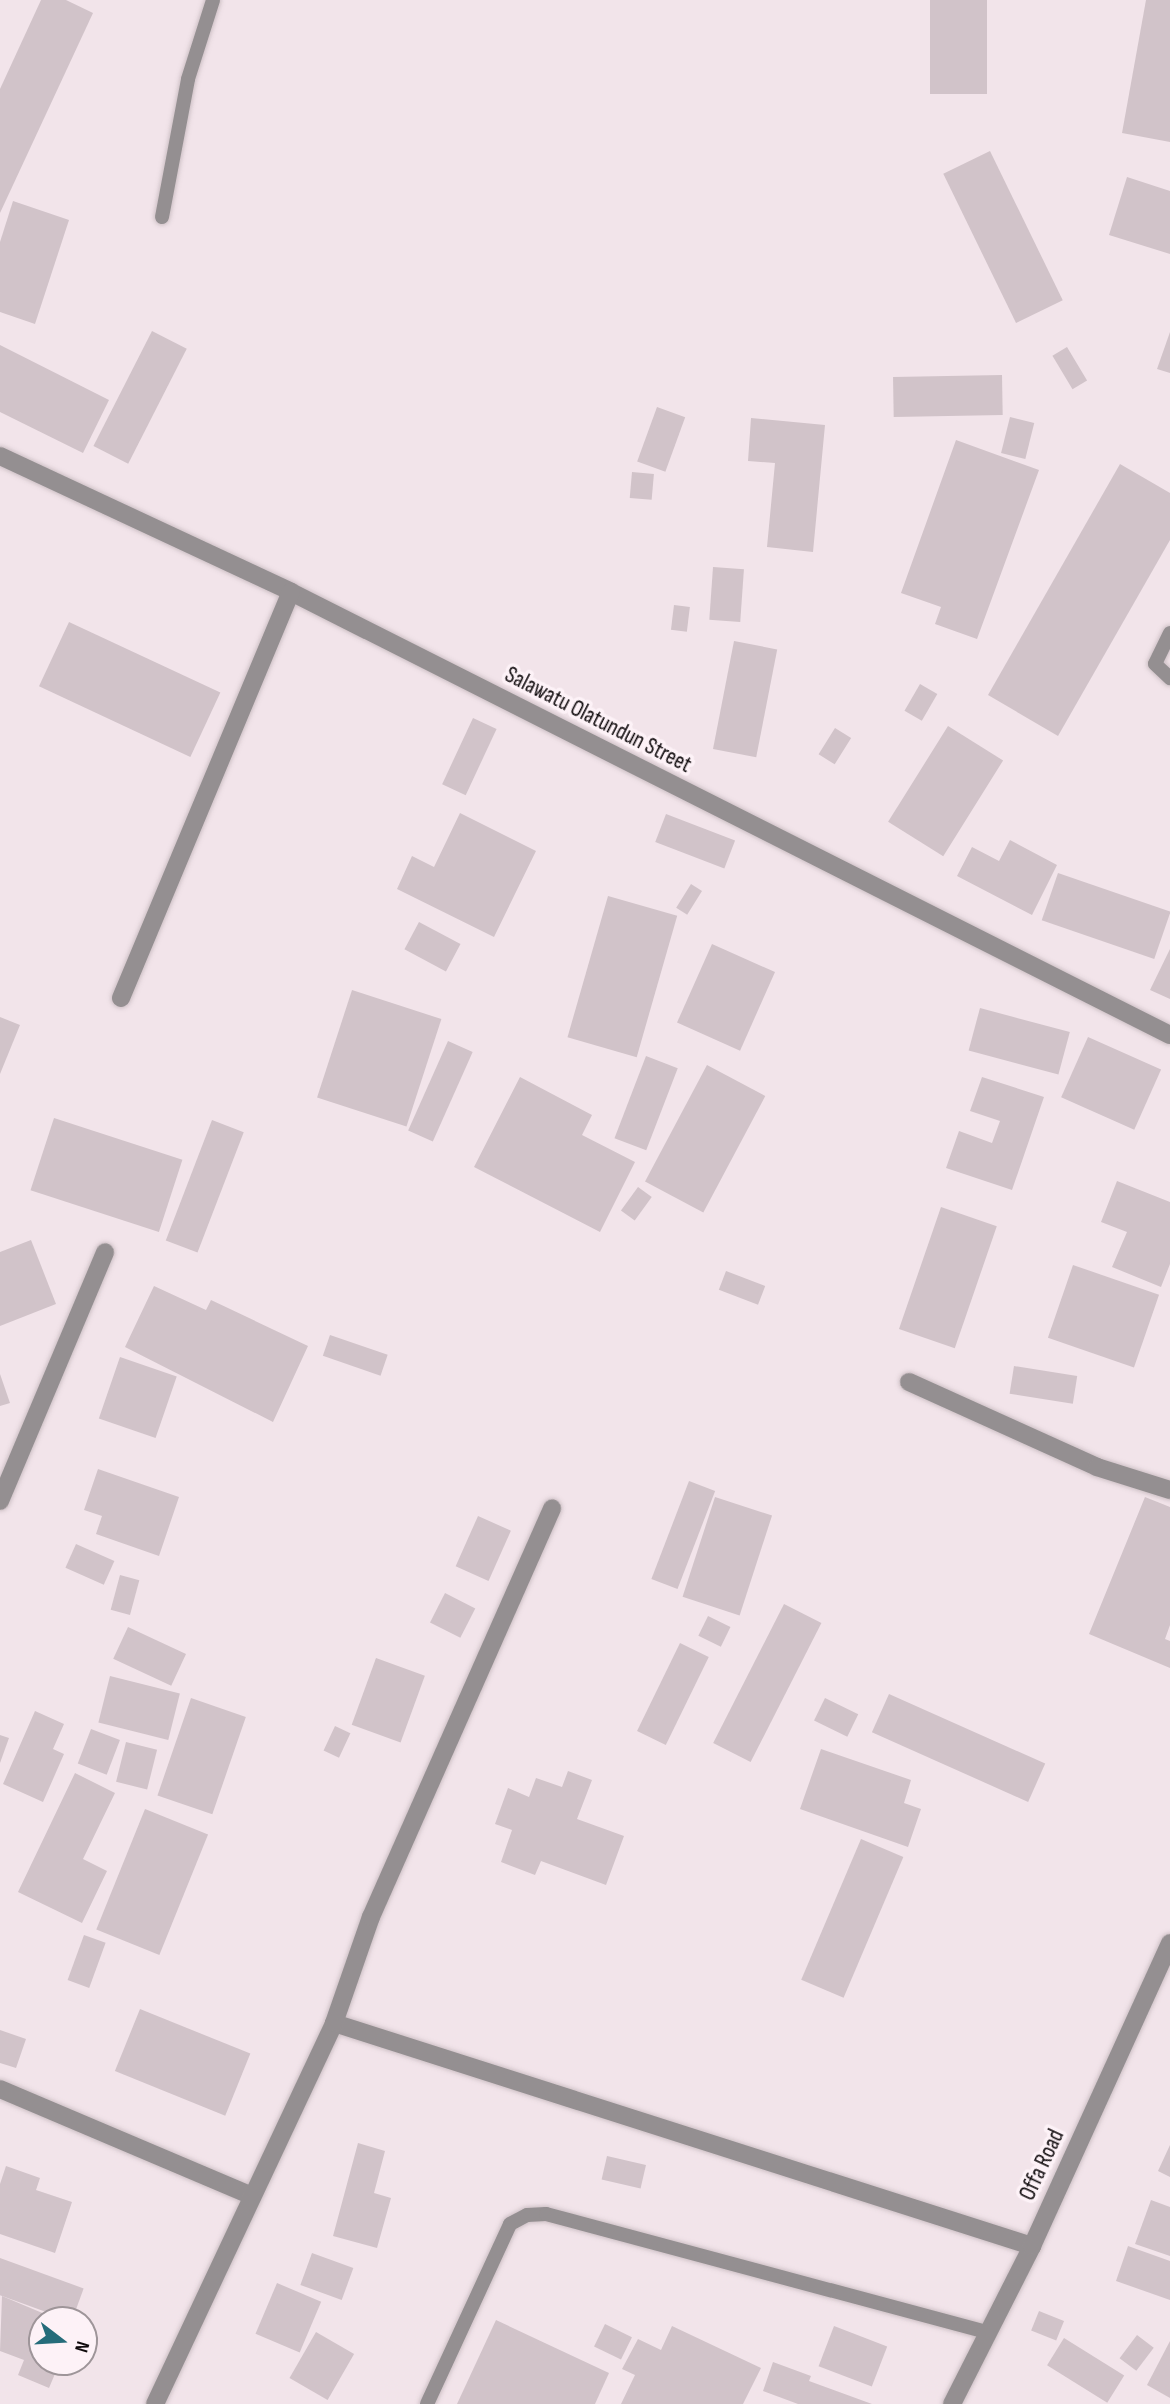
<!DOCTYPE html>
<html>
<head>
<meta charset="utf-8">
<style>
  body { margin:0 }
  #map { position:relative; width:1170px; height:2404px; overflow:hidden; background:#f2e4ea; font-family:"Sofia Sans Condensed",sans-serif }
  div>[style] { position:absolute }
  .building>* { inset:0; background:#d1c3c9; transform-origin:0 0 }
  .roads { filter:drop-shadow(0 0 2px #cec1c6) drop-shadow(0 0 2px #cec1c6) }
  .service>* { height:14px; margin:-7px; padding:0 7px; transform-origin:7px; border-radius:7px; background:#948f91 }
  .minor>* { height:18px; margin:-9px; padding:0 9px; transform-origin:9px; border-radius:9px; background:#948f91 }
  .tertiary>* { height:18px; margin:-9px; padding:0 9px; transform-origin:9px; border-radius:9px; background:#948f91 }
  span { translate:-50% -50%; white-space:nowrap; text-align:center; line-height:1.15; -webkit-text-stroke:7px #fdf2f7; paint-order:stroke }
  .street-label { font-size:23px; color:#0f0a0c }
  .north { position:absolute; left:28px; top:2306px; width:70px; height:70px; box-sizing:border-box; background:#fdf2f7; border:2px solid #9e9599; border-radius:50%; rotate:107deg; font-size:19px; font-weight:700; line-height:28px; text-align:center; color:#0f0a0c }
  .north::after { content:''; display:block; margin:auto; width:24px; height:32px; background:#256c7a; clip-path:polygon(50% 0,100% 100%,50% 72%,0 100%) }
</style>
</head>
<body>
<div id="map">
  <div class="building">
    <i style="clip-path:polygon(41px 0,66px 0,93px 13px,0 213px,0 89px)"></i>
    <i style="left:930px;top:0;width:57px;height:94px"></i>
    <i style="clip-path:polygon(1146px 0,1170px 0,1170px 142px,1122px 133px)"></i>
    <i style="left:990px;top:151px;width:166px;height:52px;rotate:64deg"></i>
    <i style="clip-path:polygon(1127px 177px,1170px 191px,1170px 254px,1109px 235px)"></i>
    <i style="clip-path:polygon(13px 201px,69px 220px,35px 324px,0 312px,0 242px)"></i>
    <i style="left:152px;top:331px;width:39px;height:129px;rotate:27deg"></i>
    <i style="clip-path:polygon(1170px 332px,1170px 373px,1157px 369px)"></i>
    <i style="clip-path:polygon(0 345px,109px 400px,83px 453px,0 412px)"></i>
    <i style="left:1067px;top:347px;width:39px;height:17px;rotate:59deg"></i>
    <i style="left:1002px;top:375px;width:40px;height:109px;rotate:89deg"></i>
    <i style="left:657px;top:407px;width:30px;height:58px;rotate:20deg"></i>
    <i style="left:1010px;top:417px;width:25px;height:37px;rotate:14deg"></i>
    <i style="clip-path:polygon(751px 418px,825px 425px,813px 552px,767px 547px,775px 463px,748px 461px)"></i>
    <i style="clip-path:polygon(956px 440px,1039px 470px,977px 639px,935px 624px,941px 607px,901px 593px)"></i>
    <i style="clip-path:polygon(1120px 464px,1170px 493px,1170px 540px,1058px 736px,988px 695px)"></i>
    <i style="left:632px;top:472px;width:22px;height:26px;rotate:5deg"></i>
    <i style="left:713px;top:567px;width:31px;height:53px;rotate:4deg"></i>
    <i style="left:674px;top:605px;width:16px;height:25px;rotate:7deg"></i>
    <i style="left:69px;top:622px;width:167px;height:71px;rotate:25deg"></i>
    <i style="left:734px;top:641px;width:44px;height:110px;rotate:11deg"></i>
    <i style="left:920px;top:684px;width:20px;height:31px;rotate:30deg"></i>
    <i style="left:473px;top:718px;width:26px;height:73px;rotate:25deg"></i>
    <i style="left:948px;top:726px;width:65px;height:113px;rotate:32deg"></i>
    <i style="left:835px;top:728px;width:19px;height:31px;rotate:32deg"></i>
    <i style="clip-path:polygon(460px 813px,536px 851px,494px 937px,397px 889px,412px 856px,434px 867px)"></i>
    <i style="left:666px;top:814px;width:74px;height:30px;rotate:21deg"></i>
    <i style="clip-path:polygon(1010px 840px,1057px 865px,1032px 915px,957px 876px,972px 847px,999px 861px)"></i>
    <i style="left:1058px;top:873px;width:119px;height:50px;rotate:19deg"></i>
    <i style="left:691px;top:884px;width:13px;height:28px;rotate:32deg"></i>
    <i style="left:608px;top:896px;width:72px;height:147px;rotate:16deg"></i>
    <i style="left:419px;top:922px;width:47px;height:31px;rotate:28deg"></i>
    <i style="left:712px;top:944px;width:69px;height:86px;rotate:24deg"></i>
    <i style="clip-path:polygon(1170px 949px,1170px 999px,1150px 990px)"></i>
    <i style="left:352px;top:990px;width:94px;height:113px;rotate:18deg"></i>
    <i style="left:980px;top:1008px;width:93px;height:44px;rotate:15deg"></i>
    <i style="clip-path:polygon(0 1017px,20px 1025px,0 1074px)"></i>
    <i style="left:1088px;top:1037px;width:80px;height:66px;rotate:24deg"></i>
    <i style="left:448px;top:1041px;width:27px;height:98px;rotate:24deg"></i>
    <i style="left:646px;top:1056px;width:34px;height:88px;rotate:21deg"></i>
    <i style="left:707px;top:1065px;width:66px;height:132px;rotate:28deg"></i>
    <i style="clip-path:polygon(520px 1077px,592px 1115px,582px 1135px,635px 1162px,600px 1232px,474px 1167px)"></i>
    <i style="clip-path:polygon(982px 1077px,1044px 1097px,1012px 1190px,946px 1168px,959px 1131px,992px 1143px,1000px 1121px,970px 1111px)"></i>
    <i style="left:54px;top:1118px;width:135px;height:76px;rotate:18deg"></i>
    <i style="left:212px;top:1120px;width:34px;height:129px;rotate:21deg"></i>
    <i style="clip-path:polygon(1117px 1181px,1170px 1202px,1170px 1264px,1161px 1287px,1112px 1267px,1127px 1232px,1101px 1222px)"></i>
    <i style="left:638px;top:1187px;width:17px;height:29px;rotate:36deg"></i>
    <i style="left:941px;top:1207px;width:59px;height:129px;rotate:19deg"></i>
    <i style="clip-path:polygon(31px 1240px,56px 1304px,0 1326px,0 1252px)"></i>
    <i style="left:1073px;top:1265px;width:91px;height:77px;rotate:19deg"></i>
    <i style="left:726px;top:1271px;width:42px;height:20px;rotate:21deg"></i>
    <i style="clip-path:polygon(154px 1286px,206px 1310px,211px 1300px,308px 1346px,273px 1422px,125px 1347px)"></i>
    <i style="left:330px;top:1335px;width:61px;height:22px;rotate:19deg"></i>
    <i style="left:120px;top:1357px;width:60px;height:65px;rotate:19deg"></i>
    <i style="left:1014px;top:1366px;width:64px;height:28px;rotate:9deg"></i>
    <i style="clip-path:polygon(0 1374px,10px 1403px,0 1406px)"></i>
    <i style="clip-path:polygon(98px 1469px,179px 1497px,159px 1556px,96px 1534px,102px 1516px,84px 1510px)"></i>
    <i style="left:689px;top:1481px;width:28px;height:105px;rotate:21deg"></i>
    <i style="left:715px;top:1497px;width:60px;height:105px;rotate:18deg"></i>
    <i style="clip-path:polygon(1145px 1497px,1170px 1507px,1170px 1625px,1165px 1639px,1170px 1641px,1170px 1668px,1089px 1634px)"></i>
    <i style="left:478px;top:1516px;width:36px;height:55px;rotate:24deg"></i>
    <i style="left:76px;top:1544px;width:42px;height:26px;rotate:24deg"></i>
    <i style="left:120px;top:1575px;width:20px;height:36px;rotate:15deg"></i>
    <i style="left:445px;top:1593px;width:34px;height:33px;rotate:27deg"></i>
    <i style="left:784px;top:1604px;width:42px;height:156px;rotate:27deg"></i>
    <i style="left:708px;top:1616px;width:25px;height:22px;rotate:26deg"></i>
    <i style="left:128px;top:1627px;width:64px;height:35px;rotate:25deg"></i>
    <i style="left:680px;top:1643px;width:32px;height:98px;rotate:26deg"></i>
    <i style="left:376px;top:1658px;width:52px;height:71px;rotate:20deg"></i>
    <i style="left:110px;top:1676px;width:72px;height:48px;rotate:14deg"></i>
    <i style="left:889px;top:1694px;width:171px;height:42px;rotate:24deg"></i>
    <i style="left:191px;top:1698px;width:58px;height:103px;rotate:19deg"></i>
    <i style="left:825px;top:1698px;width:37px;height:25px;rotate:26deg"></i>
    <i style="clip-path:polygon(35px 1711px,64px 1724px,53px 1749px,64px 1754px,43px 1802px,3px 1784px)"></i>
    <i style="left:335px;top:1726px;width:17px;height:27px;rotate:25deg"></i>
    <i style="left:91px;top:1729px;width:31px;height:37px;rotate:21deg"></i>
    <i style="clip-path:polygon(0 1735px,9px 1738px,0 1763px)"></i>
    <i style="left:126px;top:1742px;width:32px;height:41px;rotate:14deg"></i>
    <i style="clip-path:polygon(821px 1749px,911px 1780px,904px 1803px,921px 1809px,908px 1847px,800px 1809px)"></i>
    <i style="clip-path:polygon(568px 1771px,592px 1780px,577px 1819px,624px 1836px,606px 1885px,541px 1861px,535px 1875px,501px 1862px,512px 1830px,495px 1824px,508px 1788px,529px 1797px,536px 1778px,562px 1787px)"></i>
    <i style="clip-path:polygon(75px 1773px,115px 1793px,83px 1859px,107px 1871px,82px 1923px,18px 1892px)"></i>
    <i style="left:145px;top:1809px;width:68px;height:130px;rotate:22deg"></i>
    <i style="left:861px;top:1839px;width:46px;height:153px;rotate:23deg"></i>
    <i style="left:84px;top:1935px;width:23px;height:48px;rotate:20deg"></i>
    <i style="left:140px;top:2009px;width:119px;height:67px;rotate:22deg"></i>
    <i style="clip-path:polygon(0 2030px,26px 2039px,16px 2068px,0 2063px)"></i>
    <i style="clip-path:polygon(358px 2143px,385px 2151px,374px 2193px,391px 2198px,377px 2248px,333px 2236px)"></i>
    <i style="clip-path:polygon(1170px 2145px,1170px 2177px,1158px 2171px)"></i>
    <i style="left:607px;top:2156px;width:40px;height:24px;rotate:13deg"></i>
    <i style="clip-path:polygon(6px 2166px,40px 2178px,36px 2190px,72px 2202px,55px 2253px,0 2234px,0 2184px)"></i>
    <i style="clip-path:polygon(1151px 2200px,1170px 2207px,1170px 2256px,1135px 2244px)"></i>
    <i style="clip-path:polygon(1128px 2246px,1170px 2261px,1170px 2300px,1116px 2281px)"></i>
    <i style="left:312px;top:2253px;width:44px;height:34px;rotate:20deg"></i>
    <i style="left:0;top:2258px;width:89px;height:35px;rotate:20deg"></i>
    <i style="left:277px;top:2283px;width:48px;height:55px;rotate:23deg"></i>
    <i style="clip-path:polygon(2px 2296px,59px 2320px,42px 2320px,42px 2362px,60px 2362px,49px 2388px,18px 2375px,24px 2360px,0 2351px)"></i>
    <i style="left:1039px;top:2311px;width:27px;height:21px;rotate:22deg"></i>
    <i style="clip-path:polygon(496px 2320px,609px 2373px,595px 2404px,457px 2404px)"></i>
    <i style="left:605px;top:2324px;width:30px;height:25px;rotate:26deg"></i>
    <i style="clip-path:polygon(672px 2326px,761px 2368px,743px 2404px,621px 2404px,635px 2375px,622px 2369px,638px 2339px,661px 2350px)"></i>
    <i style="left:834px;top:2326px;width:57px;height:43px;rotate:21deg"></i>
    <i style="left:316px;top:2332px;width:44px;height:53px;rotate:30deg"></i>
    <i style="left:1137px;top:2335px;width:21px;height:29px;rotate:37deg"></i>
    <i style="left:1064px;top:2338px;width:71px;height:32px;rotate:32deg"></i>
    <i style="clip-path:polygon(1170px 2341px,1170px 2398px,1147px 2385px)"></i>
    <i style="clip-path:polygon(773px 2362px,811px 2376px,809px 2381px,872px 2404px,798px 2404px,763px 2391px)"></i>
  </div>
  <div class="roads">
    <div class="service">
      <i style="left:162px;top:217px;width:140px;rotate:-79.3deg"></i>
      <i style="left:188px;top:79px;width:83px;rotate:-72.4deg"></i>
      <i style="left:1170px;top:633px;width:34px;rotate:116deg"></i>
      <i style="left:1155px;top:664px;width:21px;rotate:43deg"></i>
      <i style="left:427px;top:2404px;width:198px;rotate:-65.2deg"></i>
      <i style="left:510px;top:2224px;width:19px;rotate:-28deg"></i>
      <i style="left:527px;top:2215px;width:19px;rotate:-3deg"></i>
      <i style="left:546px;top:2214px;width:457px;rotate:15deg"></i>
    </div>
    <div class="minor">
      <i style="left:0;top:456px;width:321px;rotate:25deg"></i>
      <i style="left:291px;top:592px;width:984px;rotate:26.75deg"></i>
      <i style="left:121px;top:998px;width:440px;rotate:-67.3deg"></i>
      <i style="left:909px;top:1382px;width:206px;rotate:24.3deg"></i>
      <i style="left:1097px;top:1467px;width:77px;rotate:17.5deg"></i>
      <i style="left:0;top:1501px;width:270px;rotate:-67.1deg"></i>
      <i style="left:334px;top:2023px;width:733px;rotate:17.72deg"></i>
      <i style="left:0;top:2089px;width:274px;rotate:23deg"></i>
      <i style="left:155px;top:2404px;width:421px;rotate:-64.8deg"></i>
      <i style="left:334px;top:2023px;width:112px;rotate:-70.8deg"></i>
      <i style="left:371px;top:1917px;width:447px;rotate:-66.1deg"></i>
    </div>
    <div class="tertiary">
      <i style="left:952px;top:2404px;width:177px;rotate:-63.1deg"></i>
      <i style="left:1032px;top:2246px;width:333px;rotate:-65.5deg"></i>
    </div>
  </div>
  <div class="street-label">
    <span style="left:598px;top:720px;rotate:27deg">Salawatu Olatundun Street</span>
    <span style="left:1042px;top:2165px;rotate:-65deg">Offa Road</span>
  </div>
  <div class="north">N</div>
</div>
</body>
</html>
